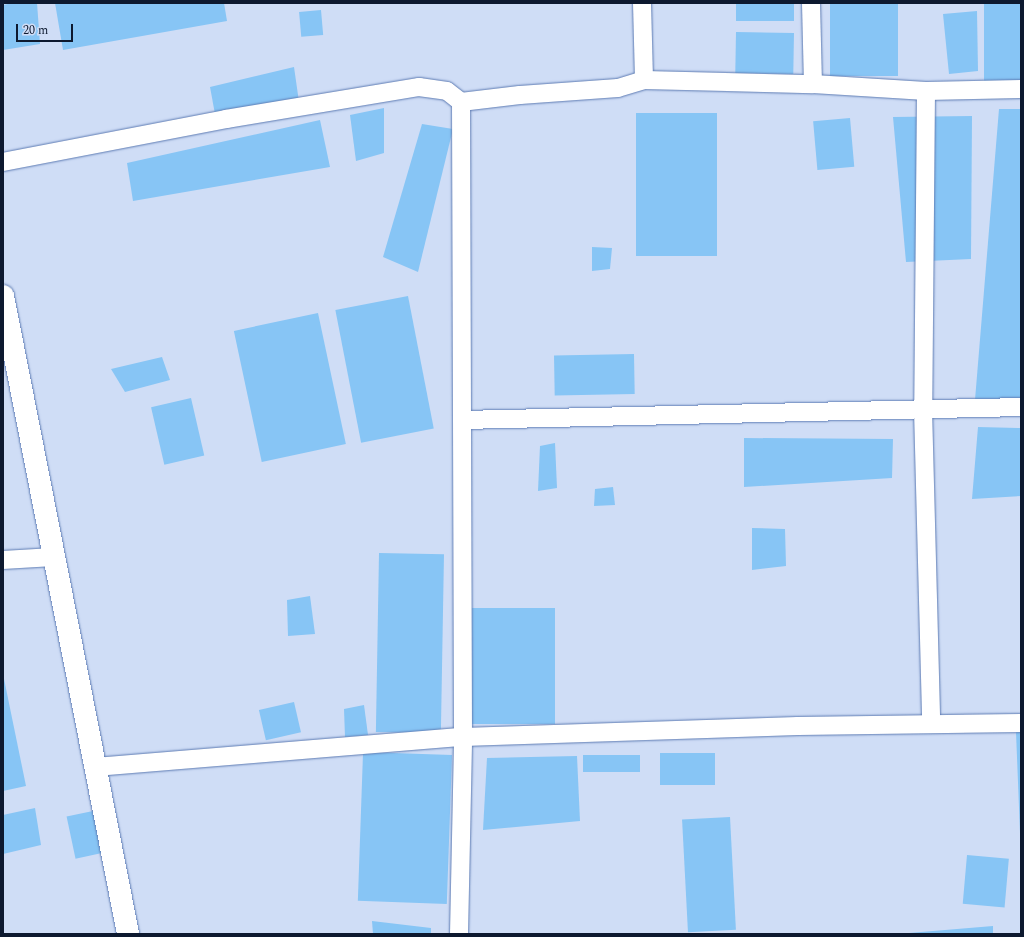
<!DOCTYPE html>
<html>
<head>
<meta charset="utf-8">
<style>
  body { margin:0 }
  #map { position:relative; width:1024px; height:937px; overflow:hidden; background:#cfddf6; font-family:Spectral,serif }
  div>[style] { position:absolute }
  .building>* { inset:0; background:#87c5f5; transform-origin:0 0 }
  .roads { filter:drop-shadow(0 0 1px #5d7bb3) drop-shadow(0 0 1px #5d7bb3) }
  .minor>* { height:18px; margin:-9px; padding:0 9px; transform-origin:9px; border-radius:9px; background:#fff }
  .tertiary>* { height:22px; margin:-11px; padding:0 11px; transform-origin:11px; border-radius:11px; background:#fff }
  span { translate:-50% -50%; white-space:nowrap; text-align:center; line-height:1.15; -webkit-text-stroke:4px #cfddf6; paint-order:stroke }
  .frame { position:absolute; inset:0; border:4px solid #0d192f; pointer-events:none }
  .scale { position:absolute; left:16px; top:24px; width:57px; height:18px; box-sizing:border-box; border:2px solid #0d192f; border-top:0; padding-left:5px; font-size:12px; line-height:14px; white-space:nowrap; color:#0d192f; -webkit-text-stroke:3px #cfddf6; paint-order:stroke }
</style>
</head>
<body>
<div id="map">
  <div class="building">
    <i style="clip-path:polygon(13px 3px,37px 3px,40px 44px,3px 50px,3px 5px)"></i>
    <i style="clip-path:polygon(55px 3px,224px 3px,227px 21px,63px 50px)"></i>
    <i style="left:736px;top:3px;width:58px;height:18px"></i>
    <i style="left:830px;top:3px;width:68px;height:73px"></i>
    <i style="left:984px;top:3px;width:37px;height:81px"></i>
    <i style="left:321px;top:10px;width:25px;height:22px;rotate:85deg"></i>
    <i style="clip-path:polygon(977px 11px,978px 71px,949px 74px,943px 14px)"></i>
    <i style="left:736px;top:32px;width:58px;height:41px;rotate:1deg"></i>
    <i style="clip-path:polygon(294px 67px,299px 102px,215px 114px,210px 87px)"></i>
    <i style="clip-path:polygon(384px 108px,384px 153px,356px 161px,350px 115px)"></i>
    <i style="clip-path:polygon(999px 109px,1021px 109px,1021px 398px,975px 400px)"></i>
    <i style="left:717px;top:113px;width:143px;height:81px;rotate:90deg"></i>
    <i style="clip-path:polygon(972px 116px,971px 259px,906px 262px,893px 117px)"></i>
    <i style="left:850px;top:118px;width:49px;height:37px;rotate:85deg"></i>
    <i style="clip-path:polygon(320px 120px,330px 167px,133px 201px,127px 163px)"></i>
    <i style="clip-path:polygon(422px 124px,453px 129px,418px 272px,383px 257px)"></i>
    <i style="clip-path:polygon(592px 247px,612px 248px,610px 269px,592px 271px)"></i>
    <i style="left:408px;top:296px;width:135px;height:74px;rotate:79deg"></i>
    <i style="left:318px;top:313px;width:134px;height:86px;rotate:78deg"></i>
    <i style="left:634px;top:354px;width:40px;height:80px;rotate:89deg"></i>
    <i style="clip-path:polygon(162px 357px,170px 380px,125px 392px,111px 369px)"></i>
    <i style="left:191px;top:398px;width:59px;height:41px;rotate:77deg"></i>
    <i style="clip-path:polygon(978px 427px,1021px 428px,1021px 496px,972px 499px)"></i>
    <i style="clip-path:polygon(744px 438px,893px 439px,892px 478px,744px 487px)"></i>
    <i style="clip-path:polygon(555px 443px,557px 488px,538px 491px,540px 446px)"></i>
    <i style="clip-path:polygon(613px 487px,615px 505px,594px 506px,595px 489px)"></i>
    <i style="clip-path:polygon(752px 528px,785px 529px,786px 566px,752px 570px)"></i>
    <i style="left:379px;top:553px;width:65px;height:179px;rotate:1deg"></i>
    <i style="clip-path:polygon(310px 596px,315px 634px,288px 636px,287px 600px)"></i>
    <i style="left:555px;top:608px;width:116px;height:85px;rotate:90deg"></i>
    <i style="clip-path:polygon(3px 674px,26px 786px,3px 791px)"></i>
    <i style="left:294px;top:702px;width:31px;height:36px;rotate:77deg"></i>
    <i style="clip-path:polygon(364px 705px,368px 735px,345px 737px,344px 709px)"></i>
    <i style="clip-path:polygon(1021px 731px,1021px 833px,1020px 833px,1016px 732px)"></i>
    <i style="left:715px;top:753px;width:32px;height:55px;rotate:90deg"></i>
    <i style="left:452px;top:755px;width:149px;height:89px;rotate:92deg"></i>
    <i style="left:640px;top:755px;width:17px;height:57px;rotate:90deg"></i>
    <i style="clip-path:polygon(577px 756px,580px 821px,483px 830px,487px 758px)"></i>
    <i style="clip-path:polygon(35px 808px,41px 845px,3px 854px,3px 815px)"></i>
    <i style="left:93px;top:811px;width:43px;height:27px;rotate:78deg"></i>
    <i style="left:730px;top:817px;width:113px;height:48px;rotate:87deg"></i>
    <i style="left:967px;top:855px;width:42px;height:49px;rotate:5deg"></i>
    <i style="clip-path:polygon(372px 921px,431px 928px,431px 934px,373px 934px)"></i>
    <i style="clip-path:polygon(993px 926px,993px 934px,909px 934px,909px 933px)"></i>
  </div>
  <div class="roads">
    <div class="minor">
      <i style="left:642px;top:3px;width:77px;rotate:88.5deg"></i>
      <i style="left:811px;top:3px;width:81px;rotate:88.6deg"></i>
      <i style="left:926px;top:91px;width:318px;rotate:90.5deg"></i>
      <i style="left:923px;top:409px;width:314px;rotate:88.5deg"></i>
      <i style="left:3px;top:162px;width:227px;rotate:-10.9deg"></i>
      <i style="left:226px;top:119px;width:196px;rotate:-9.4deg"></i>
      <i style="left:419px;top:87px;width:28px;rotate:8deg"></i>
      <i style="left:447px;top:91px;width:18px;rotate:38deg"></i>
      <i style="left:461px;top:102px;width:59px;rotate:-6.8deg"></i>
      <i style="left:520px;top:95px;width:98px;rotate:-4.1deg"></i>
      <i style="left:618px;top:88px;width:27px;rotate:-17deg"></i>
      <i style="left:644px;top:80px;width:169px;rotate:1.4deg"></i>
      <i style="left:813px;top:84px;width:113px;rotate:3.5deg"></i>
      <i style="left:926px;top:91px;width:95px;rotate:-1.2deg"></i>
      <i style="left:462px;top:420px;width:559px;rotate:-1.33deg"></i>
      <i style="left:3px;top:560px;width:50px;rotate:-3.4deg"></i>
      <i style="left:95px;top:767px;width:369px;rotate:-4.7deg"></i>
      <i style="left:463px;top:737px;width:335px;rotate:-1.9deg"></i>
      <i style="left:798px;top:726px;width:223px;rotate:-0.8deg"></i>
      <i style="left:459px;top:934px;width:197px;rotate:-88.8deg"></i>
      <i style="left:463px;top:737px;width:635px;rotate:-90.18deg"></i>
    </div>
    <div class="tertiary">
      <i style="left:3px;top:296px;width:650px;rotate:78.91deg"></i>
    </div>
  </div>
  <div class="frame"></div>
  <div class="scale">20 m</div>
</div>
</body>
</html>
